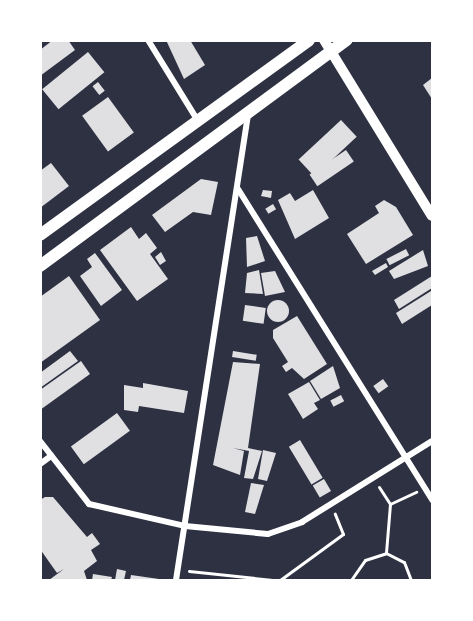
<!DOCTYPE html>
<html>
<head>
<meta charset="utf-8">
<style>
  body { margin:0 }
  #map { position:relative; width:473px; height:621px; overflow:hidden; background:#2d3142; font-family:Lato,sans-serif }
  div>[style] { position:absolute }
  .building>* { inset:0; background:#e0e0e3; transform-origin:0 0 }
  .round { border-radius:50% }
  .path>* { height:3px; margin:-1.5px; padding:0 1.5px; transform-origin:1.5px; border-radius:1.5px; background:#fff }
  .minor>* { height:6px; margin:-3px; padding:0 3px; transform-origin:3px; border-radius:3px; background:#fff }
  .tertiary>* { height:10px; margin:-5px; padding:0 5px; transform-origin:5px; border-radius:5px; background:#fff }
  .primary>* { height:12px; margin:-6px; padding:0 6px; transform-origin:6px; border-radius:6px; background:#fff }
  span { translate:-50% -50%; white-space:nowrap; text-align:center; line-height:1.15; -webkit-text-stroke:4.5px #fff; paint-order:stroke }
  .frame { position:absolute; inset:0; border:42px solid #fff; pointer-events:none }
</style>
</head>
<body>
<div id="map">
  <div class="building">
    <i style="clip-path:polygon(53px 40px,68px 40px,75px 50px,40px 76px,40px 50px)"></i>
    <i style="clip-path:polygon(166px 40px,190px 40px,205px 65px,184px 79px)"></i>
    <i style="left:88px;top:52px;width:26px;height:59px;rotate:51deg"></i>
    <i style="clip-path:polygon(432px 78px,432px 99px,423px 85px)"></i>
    <i style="left:98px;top:82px;width:11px;height:7px;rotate:52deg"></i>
    <i style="left:108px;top:97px;width:44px;height:32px;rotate:54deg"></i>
    <i style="left:341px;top:120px;width:23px;height:58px;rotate:47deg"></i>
    <i style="left:346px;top:150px;width:14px;height:44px;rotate:56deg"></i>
    <i style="clip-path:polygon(51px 163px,69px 186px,40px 208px,40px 171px)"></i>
    <i style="clip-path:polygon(201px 179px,218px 182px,211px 215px,193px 212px,165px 232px,152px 215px)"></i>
    <i style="clip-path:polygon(263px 190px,272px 191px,271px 198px,261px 196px)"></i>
    <i style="clip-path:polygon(313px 190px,329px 218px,295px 239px,278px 200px,290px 193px,295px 201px)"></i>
    <i style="clip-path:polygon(384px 200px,396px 207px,413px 235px,366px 264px,347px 234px,379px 213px,375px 206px)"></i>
    <i style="left:273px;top:204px;width:6px;height:9px;rotate:59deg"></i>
    <i style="clip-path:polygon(131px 227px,139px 239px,146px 233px,157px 248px,150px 254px,168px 279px,137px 301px,100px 250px)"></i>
    <i style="clip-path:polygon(257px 236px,265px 261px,247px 267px,246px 238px)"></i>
    <i style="left:406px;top:249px;width:7px;height:22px;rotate:63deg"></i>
    <i style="clip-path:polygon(423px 250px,428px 266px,394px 279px,389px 271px)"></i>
    <i style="clip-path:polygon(161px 252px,166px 261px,160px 265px,155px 257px)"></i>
    <i style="clip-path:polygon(95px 253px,122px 290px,101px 306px,80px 276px,92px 267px,87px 259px)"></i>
    <i style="clip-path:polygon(386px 263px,388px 267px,375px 275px,372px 271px)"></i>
    <i style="clip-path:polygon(259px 270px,263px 294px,245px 293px,247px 273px)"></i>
    <i style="clip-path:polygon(275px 271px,285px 292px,265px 296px,261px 273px)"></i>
    <i style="clip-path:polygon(69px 276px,100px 320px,40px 363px,40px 297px)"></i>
    <i style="clip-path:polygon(432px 276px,432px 288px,399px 309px,394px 300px)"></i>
    <i style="clip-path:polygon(431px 291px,432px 305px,402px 324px,396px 313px)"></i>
    <i class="round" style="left:267px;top:300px;width:22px;height:22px"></i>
    <i style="left:245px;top:305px;width:21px;height:16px;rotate:8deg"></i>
    <i style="clip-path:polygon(297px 316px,327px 364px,304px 379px,292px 368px,286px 372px,282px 366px,288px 362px,273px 338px,273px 330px)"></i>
    <i style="clip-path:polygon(70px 351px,78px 361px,40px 388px,40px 373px)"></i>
    <i style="left:233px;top:351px;width:24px;height:6px;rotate:9deg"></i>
    <i style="clip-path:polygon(81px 361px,90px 374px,40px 410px,40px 390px)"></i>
    <i style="clip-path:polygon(233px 362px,260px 364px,248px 448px,262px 451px,253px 479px,244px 478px,249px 451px,233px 448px,244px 451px,240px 475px,213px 465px)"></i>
    <i style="clip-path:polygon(333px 366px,340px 388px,321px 399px,310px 381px)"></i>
    <i style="left:383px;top:379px;width:9px;height:12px;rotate:54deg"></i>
    <i style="clip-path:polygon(309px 382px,320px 400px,314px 403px,318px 409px,303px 419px,288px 394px)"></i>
    <i style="clip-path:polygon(143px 383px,188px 391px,184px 413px,139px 406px,138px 412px,124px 410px,124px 385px,143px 388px)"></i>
    <i style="left:341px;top:395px;width:7px;height:12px;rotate:63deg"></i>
    <i style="left:117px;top:413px;width:22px;height:57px;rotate:54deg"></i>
    <i style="left:300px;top:440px;width:44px;height:13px;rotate:59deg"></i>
    <i style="clip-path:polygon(263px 450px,276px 453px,267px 481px,258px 479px)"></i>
    <i style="left:324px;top:479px;width:14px;height:13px;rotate:60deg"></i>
    <i style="clip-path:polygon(251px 483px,264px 485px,255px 514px,245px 512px)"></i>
    <i style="clip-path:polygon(45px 497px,53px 497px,87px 537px,92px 533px,100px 544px,91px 550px,97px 561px,84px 571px,87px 580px,49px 580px,64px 569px,57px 573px,40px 549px,40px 500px)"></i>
    <i style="clip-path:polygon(117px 569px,126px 571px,124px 580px,115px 580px)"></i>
    <i style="clip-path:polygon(93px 574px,112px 577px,111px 580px,92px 580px)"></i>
    <i style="clip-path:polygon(131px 575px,159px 579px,159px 580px,130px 580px)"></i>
  </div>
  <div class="path">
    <i style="left:379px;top:487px;width:20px;rotate:57deg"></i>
    <i style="left:390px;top:504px;width:49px;rotate:94.7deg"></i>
    <i style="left:390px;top:504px;width:29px;rotate:-25deg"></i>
    <i style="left:189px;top:571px;width:84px;rotate:6.1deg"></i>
    <i style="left:280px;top:580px;width:78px;rotate:-36.1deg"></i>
    <i style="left:343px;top:534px;width:22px;rotate:-112deg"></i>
    <i style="left:351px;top:580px;width:24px;rotate:-55deg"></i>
    <i style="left:365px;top:560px;width:22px;rotate:-18deg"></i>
    <i style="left:386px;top:553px;width:20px;rotate:27deg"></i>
    <i style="left:404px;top:562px;width:19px;rotate:69deg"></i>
  </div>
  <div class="minor">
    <i style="left:148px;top:40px;width:95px;rotate:58.3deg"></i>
    <i style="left:238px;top:189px;width:367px;rotate:58deg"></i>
    <i style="left:40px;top:441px;width:80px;rotate:52.1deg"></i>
    <i style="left:89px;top:504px;width:98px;rotate:12.9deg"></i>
    <i style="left:185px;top:526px;width:83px;rotate:5.5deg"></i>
    <i style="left:268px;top:534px;width:36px;rotate:-19deg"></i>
    <i style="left:302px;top:522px;width:153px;rotate:-31.9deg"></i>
    <i style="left:40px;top:464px;width:14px;rotate:-36deg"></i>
    <i style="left:176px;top:580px;width:473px;rotate:-81.2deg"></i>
  </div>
  <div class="tertiary">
    <i style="left:324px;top:40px;width:206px;rotate:58.5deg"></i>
  </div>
  <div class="primary">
    <i style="left:40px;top:235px;width:332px;rotate:-35.9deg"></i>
    <i style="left:40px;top:266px;width:381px;rotate:-36.4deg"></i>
  </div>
  <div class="frame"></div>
</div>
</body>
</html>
